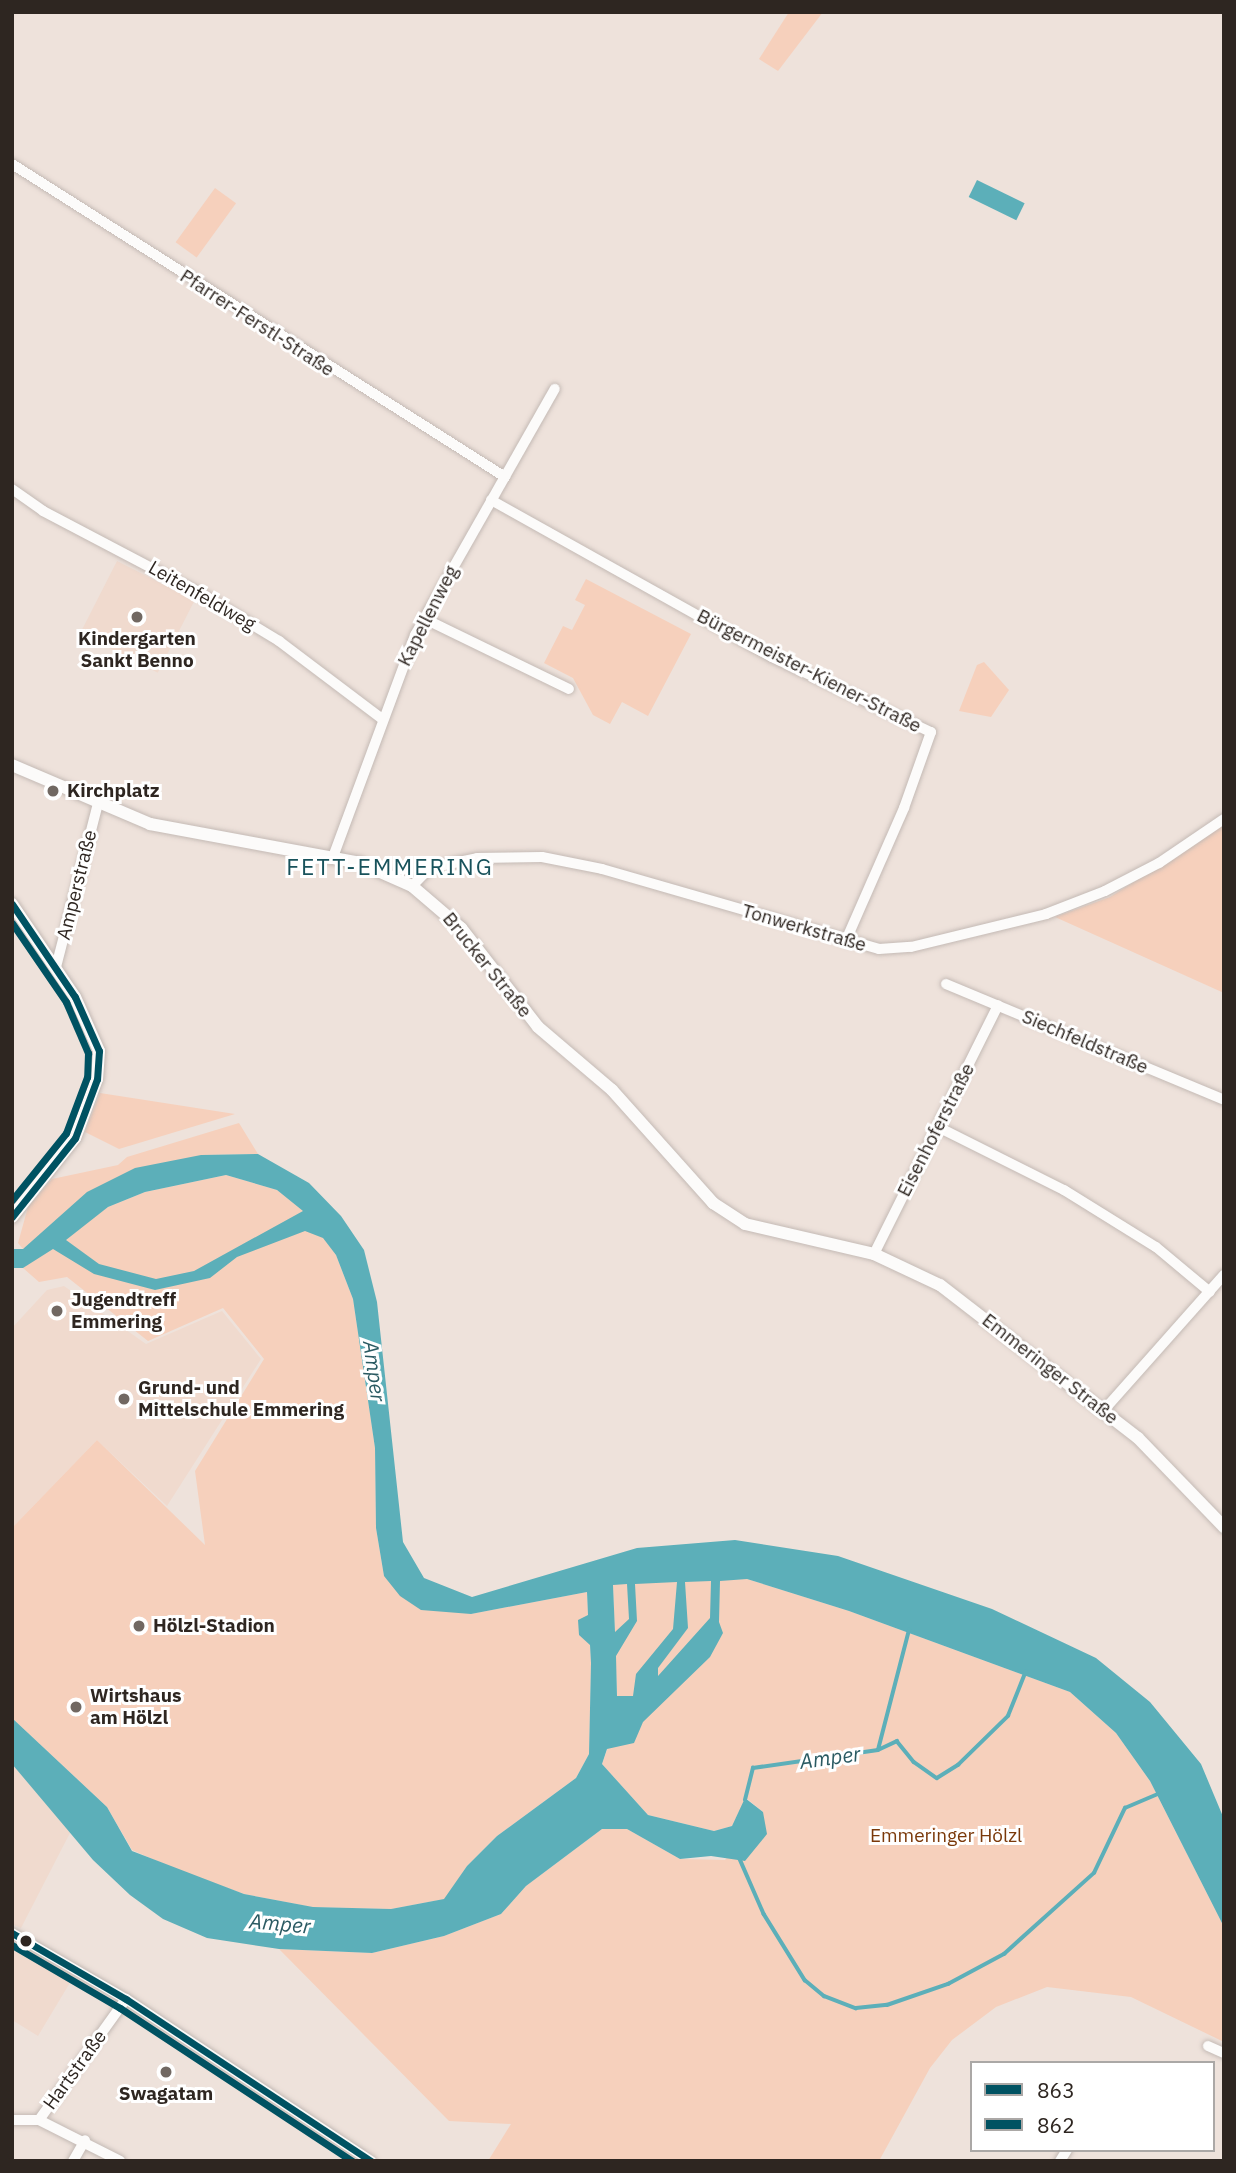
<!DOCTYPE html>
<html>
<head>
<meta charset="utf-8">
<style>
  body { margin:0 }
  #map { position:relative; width:1236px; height:2173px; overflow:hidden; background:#eee2db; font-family:"IBM Plex Sans",sans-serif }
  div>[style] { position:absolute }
  .built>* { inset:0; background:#f0dace; transform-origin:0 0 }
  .green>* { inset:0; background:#f6d0bc; transform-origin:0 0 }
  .water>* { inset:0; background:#5cafb9; transform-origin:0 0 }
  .stream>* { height:3.5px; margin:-1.75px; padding:0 1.75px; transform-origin:1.75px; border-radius:1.75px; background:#5cafb9 }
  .roads { filter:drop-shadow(0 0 2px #c4bab5) drop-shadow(0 0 2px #c4bab5) }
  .minor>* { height:10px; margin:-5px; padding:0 5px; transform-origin:5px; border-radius:5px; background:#fcfbfa }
  .tertiary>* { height:12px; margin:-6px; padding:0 6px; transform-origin:6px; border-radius:6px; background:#fcfbfa }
  .bus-1>* { height:7px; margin:-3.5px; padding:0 3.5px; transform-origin:3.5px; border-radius:3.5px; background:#005262 }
  .bus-2>* { height:7px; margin:-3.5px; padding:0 3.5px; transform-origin:3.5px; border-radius:3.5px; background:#005262 }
  .dots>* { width:19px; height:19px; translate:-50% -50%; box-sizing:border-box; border:4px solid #fff; border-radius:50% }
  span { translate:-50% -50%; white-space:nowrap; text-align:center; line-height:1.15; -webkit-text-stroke:6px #fff; paint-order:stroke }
  .street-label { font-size:19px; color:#2e2621 }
  .poi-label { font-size:19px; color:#2e2621; font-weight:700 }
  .left { translate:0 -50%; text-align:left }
  .park-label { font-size:19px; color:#7a390a }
  .water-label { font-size:21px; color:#2a5a62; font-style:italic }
  .quarter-label { font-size:23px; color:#18525b; letter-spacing:2px }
  .frame { position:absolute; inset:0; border:14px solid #2e2621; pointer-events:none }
  .legend { position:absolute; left:970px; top:2061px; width:245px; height:91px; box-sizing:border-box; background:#fff; border:2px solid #aba8a6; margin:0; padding:9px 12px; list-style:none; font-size:21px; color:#2e2621 }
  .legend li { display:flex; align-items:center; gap:14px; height:35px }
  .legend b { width:35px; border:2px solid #aba8a6 }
</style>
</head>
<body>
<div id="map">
  <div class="built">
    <i style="left:117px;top:561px;width:87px;height:81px;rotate:27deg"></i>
    <i style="clip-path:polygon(64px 1286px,146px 1344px,222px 1311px,261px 1359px,167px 1506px,97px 1440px,12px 1528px,12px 1328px,47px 1290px)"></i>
    <i style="clip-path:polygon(12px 1764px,72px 1829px,21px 1928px,12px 1924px)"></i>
    <i style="clip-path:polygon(12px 1941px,74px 1976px,38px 2036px,12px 2020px)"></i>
  </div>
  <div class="green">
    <i style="clip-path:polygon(789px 12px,823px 12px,778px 71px,759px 59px)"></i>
    <i style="left:215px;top:188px;width:26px;height:67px;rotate:36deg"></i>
    <i style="clip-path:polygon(586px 579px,691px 634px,648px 716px,622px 702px,610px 724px,593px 715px,573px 678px,544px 663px,563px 626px,572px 630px,585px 605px,575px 600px)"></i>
    <i style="clip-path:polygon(984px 662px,1009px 690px,991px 717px,959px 711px,977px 665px)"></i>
    <i style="clip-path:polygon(1224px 825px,1224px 993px,1055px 917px,1110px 897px)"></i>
    <i style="clip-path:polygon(100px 1093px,235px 1114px,119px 1149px,85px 1132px)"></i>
    <i style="clip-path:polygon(239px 1123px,258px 1154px,201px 1155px,23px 1249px,18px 1243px,28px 1207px,52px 1179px,118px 1165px,127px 1157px)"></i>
    <i style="clip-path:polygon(226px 1175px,277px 1190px,304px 1211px,336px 1255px,353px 1299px,375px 1448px,376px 1528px,384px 1576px,471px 1614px,587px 1592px,588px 1615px,579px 1635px,590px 1644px,591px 1663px,589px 1754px,576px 1778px,497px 1836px,467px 1866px,445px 1899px,391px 1909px,312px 1907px,244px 1894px,175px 1869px,132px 1850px,107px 1807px,12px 1718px,12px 1528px,97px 1440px,205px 1545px,195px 1471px,264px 1359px,223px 1308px,148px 1341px,67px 1277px,39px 1282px,23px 1268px,108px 1207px,145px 1192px)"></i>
    <i style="clip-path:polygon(747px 1579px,849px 1611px,1070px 1692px,1116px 1733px,1150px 1781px,1224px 1927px,1224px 2042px,1131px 1997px,1047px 1987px,996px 2007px,952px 2040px,930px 2068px,879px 2161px,488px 2161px,511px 2124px,449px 2121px,279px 1949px,372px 1953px,444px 1936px,501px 1914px,526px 1886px,602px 1829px,627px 1829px,680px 1859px,725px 1860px,763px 1812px,746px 1798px,732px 1826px,714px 1831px,648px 1815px,602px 1764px,618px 1719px,613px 1584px)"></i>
  </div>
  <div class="water">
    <i style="left:977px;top:180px;width:53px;height:19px;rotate:26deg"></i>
    <i style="clip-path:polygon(evenodd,258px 1154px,309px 1183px,341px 1216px,364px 1250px,377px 1302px,403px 1542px,424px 1578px,472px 1597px,637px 1548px,735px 1540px,838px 1556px,992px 1609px,1096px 1658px,1150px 1702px,1201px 1764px,1224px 1819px,1224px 1927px,1150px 1781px,1116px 1733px,1070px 1692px,849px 1611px,747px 1579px,720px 1581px,719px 1622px,723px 1633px,710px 1657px,643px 1722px,634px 1743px,607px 1749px,602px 1764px,648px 1815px,714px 1831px,732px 1826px,745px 1798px,763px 1812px,767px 1834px,745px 1861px,711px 1856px,680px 1859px,627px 1829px,602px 1829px,526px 1886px,501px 1914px,444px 1936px,372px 1953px,279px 1949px,207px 1938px,163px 1919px,130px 1895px,93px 1860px,12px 1764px,12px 1718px,107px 1807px,132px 1851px,244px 1894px,313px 1907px,391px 1909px,444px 1899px,467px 1866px,497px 1836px,576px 1778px,589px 1754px,591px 1663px,590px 1645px,579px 1635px,578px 1620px,588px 1615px,587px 1592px,471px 1614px,421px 1610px,400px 1596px,384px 1576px,376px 1528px,375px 1448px,353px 1299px,336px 1255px,323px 1238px,305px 1231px,237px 1257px,210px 1278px,155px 1290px,94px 1274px,53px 1249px,23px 1268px,12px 1268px,12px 1249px,23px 1249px,87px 1192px,135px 1168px,201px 1155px,258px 1154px,226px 1175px,277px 1190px,303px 1211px,194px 1271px,156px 1279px,99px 1264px,66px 1240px,108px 1207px,145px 1192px,226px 1175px,258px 1154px,711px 1581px,710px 1618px,658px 1676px,658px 1668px,688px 1628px,685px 1582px,711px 1581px,258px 1154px,677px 1582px,673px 1629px,636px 1674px,633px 1696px,617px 1696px,616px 1656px,637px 1621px,635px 1584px,677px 1582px,258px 1154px,627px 1584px,629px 1619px,615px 1632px,613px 1585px,627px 1584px)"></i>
  </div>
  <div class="stream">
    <i style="left:878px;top:1750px;width:124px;rotate:-75.5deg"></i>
    <i style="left:745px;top:1800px;width:33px;rotate:-76deg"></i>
    <i style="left:753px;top:1768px;width:126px;rotate:-8.2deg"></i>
    <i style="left:878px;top:1750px;width:21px;rotate:-25deg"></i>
    <i style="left:897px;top:1741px;width:27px;rotate:51deg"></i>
    <i style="left:914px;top:1762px;width:28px;rotate:35deg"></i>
    <i style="left:937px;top:1778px;width:25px;rotate:-32deg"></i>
    <i style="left:958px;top:1765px;width:70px;rotate:-44.4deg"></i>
    <i style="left:1008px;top:1716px;width:48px;rotate:-68.2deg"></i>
    <i style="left:740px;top:1859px;width:60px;rotate:66.4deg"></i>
    <i style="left:764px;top:1914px;width:78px;rotate:58.2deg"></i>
    <i style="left:805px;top:1980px;width:25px;rotate:40deg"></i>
    <i style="left:824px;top:1996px;width:34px;rotate:21deg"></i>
    <i style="left:856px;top:2008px;width:31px;rotate:-6deg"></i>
    <i style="left:887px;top:2005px;width:65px;rotate:-19deg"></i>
    <i style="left:948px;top:1984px;width:64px;rotate:-28.2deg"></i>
    <i style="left:1004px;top:1954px;width:121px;rotate:-42deg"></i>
    <i style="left:1094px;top:1873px;width:72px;rotate:-64.5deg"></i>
    <i style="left:1125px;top:1808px;width:34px;rotate:-23deg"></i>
  </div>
  <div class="roads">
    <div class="minor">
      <i style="left:12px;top:164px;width:584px;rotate:32.41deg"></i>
      <i style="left:12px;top:489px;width:38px;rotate:35deg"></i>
      <i style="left:43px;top:511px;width:183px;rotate:27.7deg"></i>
      <i style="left:205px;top:596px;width:87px;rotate:31.3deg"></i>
      <i style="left:279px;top:641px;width:129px;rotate:37.1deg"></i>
      <i style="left:491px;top:500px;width:322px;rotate:29.2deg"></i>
      <i style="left:772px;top:657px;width:176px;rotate:25.3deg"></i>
      <i style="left:931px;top:732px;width:81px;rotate:109.6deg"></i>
      <i style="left:904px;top:808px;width:144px;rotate:113.7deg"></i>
      <i style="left:425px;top:619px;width:160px;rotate:25.9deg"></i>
      <i style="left:333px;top:857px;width:237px;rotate:-69.7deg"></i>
      <i style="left:415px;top:635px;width:283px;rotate:-60.4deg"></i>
      <i style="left:412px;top:886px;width:25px;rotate:-45deg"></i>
      <i style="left:430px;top:868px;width:48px;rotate:-12deg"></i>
      <i style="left:477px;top:858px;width:65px;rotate:-0.9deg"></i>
      <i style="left:542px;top:857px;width:61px;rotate:11.3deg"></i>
      <i style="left:602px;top:869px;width:288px;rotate:16.1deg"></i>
      <i style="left:879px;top:949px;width:32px;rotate:-4deg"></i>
      <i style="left:911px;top:947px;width:139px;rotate:-13.7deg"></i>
      <i style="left:1046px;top:914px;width:63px;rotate:-21.3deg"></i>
      <i style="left:1105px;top:891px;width:61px;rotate:-27.4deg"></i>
      <i style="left:1159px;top:863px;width:78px;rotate:-34.1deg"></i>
      <i style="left:56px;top:967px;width:169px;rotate:-75.6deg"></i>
      <i style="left:946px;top:984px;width:301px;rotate:22.6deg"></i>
      <i style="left:938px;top:1127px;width:141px;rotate:26.6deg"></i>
      <i style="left:1064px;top:1190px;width:108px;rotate:31.8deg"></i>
      <i style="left:1156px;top:1247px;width:70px;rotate:39.8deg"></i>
      <i style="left:874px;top:1254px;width:278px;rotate:-63.5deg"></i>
      <i style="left:1104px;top:1410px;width:181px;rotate:-48.4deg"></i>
      <i style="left:12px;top:1933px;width:132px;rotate:30.1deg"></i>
      <i style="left:126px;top:1999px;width:294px;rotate:33.5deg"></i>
      <i style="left:1208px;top:2046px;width:17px;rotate:24deg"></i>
      <i style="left:12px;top:2120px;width:27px"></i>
      <i style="left:39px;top:2120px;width:91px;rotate:26.8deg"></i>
      <i style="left:39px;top:2120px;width:149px;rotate:-54.3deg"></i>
      <i style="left:73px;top:2161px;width:24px;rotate:-60deg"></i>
      <i style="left:1060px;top:2161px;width:13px;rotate:-58deg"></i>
    </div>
    <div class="tertiary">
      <i style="left:12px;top:765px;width:150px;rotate:23.1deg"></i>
      <i style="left:150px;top:824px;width:214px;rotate:10.5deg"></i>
      <i style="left:360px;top:863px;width:57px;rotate:23.9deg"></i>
      <i style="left:412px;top:886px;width:65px;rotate:40.6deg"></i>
      <i style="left:461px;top:928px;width:125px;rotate:52.1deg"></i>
      <i style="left:538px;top:1027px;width:97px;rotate:40.4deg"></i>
      <i style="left:612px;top:1090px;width:152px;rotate:48.2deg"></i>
      <i style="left:713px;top:1203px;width:38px;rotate:33deg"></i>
      <i style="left:745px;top:1224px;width:132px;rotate:13.1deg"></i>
      <i style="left:874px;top:1254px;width:73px;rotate:25.2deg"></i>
      <i style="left:940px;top:1285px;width:250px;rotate:37.7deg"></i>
      <i style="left:1138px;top:1438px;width:124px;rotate:46deg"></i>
      <i style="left:12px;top:904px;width:112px;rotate:55.9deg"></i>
      <i style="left:75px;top:997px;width:59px;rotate:66deg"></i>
      <i style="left:99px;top:1051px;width:28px;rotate:94deg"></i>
      <i style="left:97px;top:1079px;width:63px;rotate:110.4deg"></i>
      <i style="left:75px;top:1138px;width:101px;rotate:128.6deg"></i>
    </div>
  </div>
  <div class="bus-1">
    <i style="left:12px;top:904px;width:112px;rotate:55.9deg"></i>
    <i style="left:75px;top:997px;width:59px;rotate:66deg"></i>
    <i style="left:99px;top:1051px;width:28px;rotate:94deg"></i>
    <i style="left:97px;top:1079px;width:63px;rotate:110.4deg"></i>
    <i style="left:75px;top:1138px;width:101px;rotate:128.6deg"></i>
    <i style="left:12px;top:1933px;width:132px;rotate:30.1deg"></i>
    <i style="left:126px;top:1999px;width:294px;rotate:33.5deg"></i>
  </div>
  <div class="bus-2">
    <i style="left:12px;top:923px;width:96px;rotate:55.6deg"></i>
    <i style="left:66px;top:1002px;width:56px;rotate:66.7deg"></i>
    <i style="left:88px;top:1053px;width:24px;rotate:92deg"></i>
    <i style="left:87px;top:1077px;width:60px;rotate:110.6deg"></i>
    <i style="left:66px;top:1133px;width:86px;rotate:128.9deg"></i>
    <i style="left:12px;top:1945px;width:125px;rotate:30.3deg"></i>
    <i style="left:120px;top:2008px;width:278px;rotate:33.4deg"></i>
  </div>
  <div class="dots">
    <i style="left:137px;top:617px;background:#716862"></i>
    <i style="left:53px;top:791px;background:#716862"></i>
    <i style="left:57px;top:1311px;background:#716862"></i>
    <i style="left:124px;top:1399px;background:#716862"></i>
    <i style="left:139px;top:1626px;background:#716862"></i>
    <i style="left:76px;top:1707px;background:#716862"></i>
    <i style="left:26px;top:1941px;background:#2e2621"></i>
    <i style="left:166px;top:2072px;background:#716862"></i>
  </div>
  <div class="street-label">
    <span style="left:257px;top:323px;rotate:33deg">Pfarrer-Ferstl-Straße</span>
    <span style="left:202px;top:596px;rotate:30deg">Leitenfeldweg</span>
    <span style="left:428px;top:616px;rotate:-63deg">Kapellenweg</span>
    <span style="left:809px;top:671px;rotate:27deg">Bürgermeister-Kiener-Straße</span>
    <span style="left:77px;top:885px;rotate:-76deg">Amperstraße</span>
    <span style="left:804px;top:928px;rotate:16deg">Tonwerkstraße</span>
    <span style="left:487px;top:965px;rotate:51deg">Brucker Straße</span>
    <span style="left:1085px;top:1042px;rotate:23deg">Siechfeldstraße</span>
    <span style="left:936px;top:1130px;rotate:-63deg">Eisenhoferstraße</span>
    <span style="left:1050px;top:1369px;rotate:38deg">Emmeringer Straße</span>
    <span style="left:75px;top:2070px;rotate:-54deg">Hartstraße</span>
  </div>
  <div class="poi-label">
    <span style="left:137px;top:650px">Kindergarten<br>Sankt Benno</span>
    <span class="left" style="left:67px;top:791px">Kirchplatz</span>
    <span class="left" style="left:71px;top:1311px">Jugendtreff<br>Emmering</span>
    <span class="left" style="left:138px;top:1399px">Grund- und<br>Mittelschule Emmering</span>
    <span class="left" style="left:153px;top:1626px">Hölzl-Stadion</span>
    <span class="left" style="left:90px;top:1707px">Wirtshaus<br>am Hölzl</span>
    <span style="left:166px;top:2094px">Swagatam</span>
  </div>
  <div class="park-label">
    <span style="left:946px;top:1836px">Emmeringer Hölzl</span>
  </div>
  <div class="water-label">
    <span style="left:375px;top:1371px;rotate:82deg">Amper</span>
    <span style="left:830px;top:1757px;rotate:-8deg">Amper</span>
    <span style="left:280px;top:1923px;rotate:5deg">Amper</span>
  </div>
  <div class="quarter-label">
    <span style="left:390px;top:866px">FETT-EMMERING</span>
  </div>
  <div class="frame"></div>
  <ul class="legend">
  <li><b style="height:9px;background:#005262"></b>863</li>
  <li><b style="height:9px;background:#005262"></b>862</li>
  </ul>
</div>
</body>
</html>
